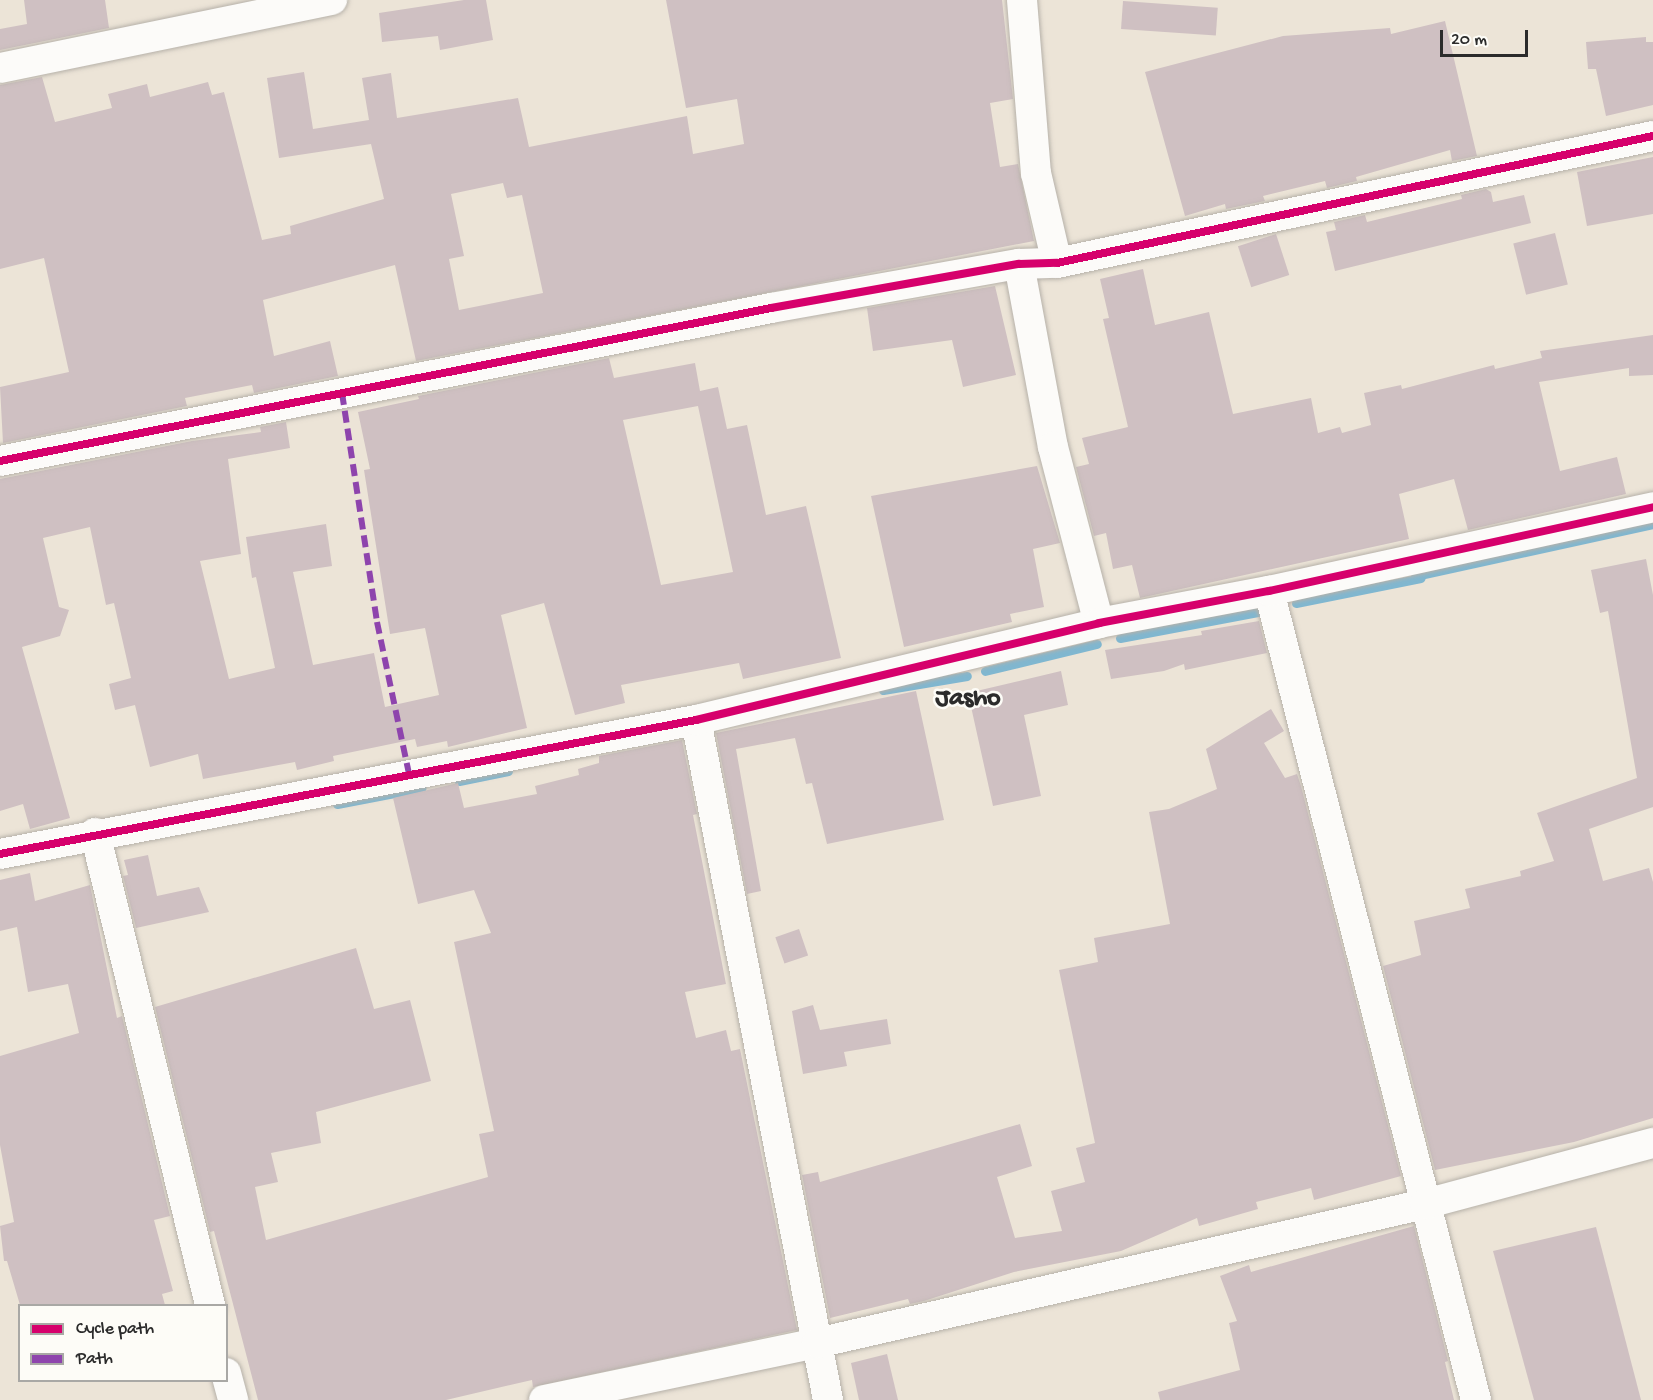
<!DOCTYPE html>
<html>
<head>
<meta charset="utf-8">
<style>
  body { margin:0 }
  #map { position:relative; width:1653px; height:1400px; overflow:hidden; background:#ece4d7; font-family:"Gochi Hand",sans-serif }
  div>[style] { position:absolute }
  .stream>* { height:9px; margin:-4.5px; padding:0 4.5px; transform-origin:4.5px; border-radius:4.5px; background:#80b7d0 }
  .building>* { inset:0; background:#cfc0c2; transform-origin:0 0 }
  .roads { filter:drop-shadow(0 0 2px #b6b1a9) drop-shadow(0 0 2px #b6b1a9) }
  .minor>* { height:30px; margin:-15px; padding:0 15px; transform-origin:15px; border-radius:15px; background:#fcfbf9 }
  .quiet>* { height:6px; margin-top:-3px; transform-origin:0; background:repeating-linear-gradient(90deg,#8e44ad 0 12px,transparent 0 18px) }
  .cycleway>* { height:8px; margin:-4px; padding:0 4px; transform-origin:4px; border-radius:4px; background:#d6006c }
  span { translate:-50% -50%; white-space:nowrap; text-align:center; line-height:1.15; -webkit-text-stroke:5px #fdfcf7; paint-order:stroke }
  .quarter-label { font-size:26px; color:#2b2b2b; font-weight:700 }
  .legend { position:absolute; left:18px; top:1304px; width:210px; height:78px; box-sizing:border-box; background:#fdfcf7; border:2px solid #a9a8a5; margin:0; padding:8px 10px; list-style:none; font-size:18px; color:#2b2b2b }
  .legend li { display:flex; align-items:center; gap:12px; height:30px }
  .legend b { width:30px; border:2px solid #a9a8a5 }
  .scale { position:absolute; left:1440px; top:30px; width:88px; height:27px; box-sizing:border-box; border:3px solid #2b2b2b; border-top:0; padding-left:8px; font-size:18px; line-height:21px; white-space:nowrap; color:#2b2b2b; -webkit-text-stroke:4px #fdfcf7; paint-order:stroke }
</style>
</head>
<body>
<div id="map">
  <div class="stream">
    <i style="left:1415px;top:576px;width:244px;rotate:-12.3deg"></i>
    <i style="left:1296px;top:603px;width:127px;rotate:-11.3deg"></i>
    <i style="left:1120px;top:638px;width:151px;rotate:-10.7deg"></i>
    <i style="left:985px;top:671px;width:115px;rotate:-13.6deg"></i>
    <i style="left:883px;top:690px;width:85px;rotate:-9.5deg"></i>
    <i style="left:459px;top:781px;width:50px;rotate:-11.5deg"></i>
    <i style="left:337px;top:804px;width:86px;rotate:-10.8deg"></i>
  </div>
  <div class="building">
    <i style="clip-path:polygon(24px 0,105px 0,109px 28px,0 50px,0 29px,27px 24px)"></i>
    <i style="clip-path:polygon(464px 0,486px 0,493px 40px,440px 50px,438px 36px,382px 42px,379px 13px)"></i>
    <i style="clip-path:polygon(evenodd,666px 0,1002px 0,1013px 99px,990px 103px,1000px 167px,1018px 164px,1034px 241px,416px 361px,395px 265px,263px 300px,274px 356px,330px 341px,338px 376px,254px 393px,252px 385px,185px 398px,187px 406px,3px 443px,0 387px,69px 372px,44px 258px,0 269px,0 85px,42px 77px,55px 122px,112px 108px,108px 94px,147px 84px,150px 97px,208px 82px,212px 95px,224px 92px,262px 240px,291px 234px,290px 226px,384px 199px,371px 144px,279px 158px,267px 78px,304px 72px,313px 129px,369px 120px,362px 78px,391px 73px,397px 118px,518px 98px,529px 147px,687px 116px,693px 154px,744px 144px,737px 99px,686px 108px,666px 0,503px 183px,507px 198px,522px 195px,543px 293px,459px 310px,449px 259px,464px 256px,451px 194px,503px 183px)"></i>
    <i style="left:1123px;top:1px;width:95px;height:28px;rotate:4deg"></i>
    <i style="clip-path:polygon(1445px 21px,1477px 156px,1452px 161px,1450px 150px,1356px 177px,1357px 181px,1327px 188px,1325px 181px,1263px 196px,1265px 201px,1226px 209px,1225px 204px,1185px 216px,1145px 72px,1283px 36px,1390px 28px,1391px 34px)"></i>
    <i style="clip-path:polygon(1646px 37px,1646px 42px,1653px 42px,1653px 105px,1606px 116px,1596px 69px,1588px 69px,1586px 42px)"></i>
    <i style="clip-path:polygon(1653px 157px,1653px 214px,1587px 226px,1577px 172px)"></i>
    <i style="clip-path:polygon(1486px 189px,1491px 192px,1493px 202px,1524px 195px,1531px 223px,1335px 271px,1326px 232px,1336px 230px,1334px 222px,1365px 215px,1367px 222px,1462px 199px,1461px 195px)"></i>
    <i style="left:1555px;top:233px;width:53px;height:43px;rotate:76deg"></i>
    <i style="left:1276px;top:234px;width:43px;height:40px;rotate:72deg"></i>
    <i style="clip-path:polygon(1143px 269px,1155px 325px,1209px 312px,1233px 414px,1311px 398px,1318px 433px,1340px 427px,1342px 433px,1371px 425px,1364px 393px,1401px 385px,1402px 389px,1494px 365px,1495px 369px,1542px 358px,1540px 351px,1653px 335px,1653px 375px,1629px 376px,1629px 368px,1539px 382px,1560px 471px,1617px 457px,1626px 494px,1468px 530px,1454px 479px,1399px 494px,1409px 539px,1140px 598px,1132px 565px,1113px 569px,1106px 533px,1094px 536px,1076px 467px,1089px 464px,1082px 438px,1128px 427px,1103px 319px,1109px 318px,1100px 279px)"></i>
    <i style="clip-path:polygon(995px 286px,1016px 375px,963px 387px,952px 340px,873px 351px,867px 308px)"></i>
    <i style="clip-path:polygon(evenodd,609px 358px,614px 378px,695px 363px,700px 391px,718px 387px,727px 429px,747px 425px,766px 515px,806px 506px,841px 658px,743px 679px,739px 663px,621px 685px,625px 703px,575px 715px,544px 603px,501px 615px,527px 728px,448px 747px,447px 741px,417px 747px,415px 739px,333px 756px,334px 761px,297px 770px,295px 762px,203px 779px,198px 754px,150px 767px,135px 705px,115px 710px,109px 684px,131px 678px,114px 603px,106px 605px,90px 527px,43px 538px,59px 607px,69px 610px,60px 636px,22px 647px,70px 818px,30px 829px,23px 804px,0 811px,0 479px,192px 441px,261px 432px,260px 427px,286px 422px,290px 448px,228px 459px,241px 554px,200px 561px,229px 679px,275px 668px,256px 577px,252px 578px,246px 537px,326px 524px,332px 566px,293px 572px,313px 665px,374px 653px,385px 707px,439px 695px,425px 628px,390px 634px,364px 470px,370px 469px,358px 412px,419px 399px,418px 396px,609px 358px,698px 406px,733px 572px,661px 585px,623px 420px,698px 406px)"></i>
    <i style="clip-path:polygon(1037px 466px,1060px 543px,1033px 549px,1044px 607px,1010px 614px,1012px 622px,904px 647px,871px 496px)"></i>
    <i style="clip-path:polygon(1646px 559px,1653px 595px,1653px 807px,1589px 829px,1603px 881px,1649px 868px,1653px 882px,1653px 1118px,1574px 1142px,1435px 1170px,1383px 966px,1421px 955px,1414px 921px,1470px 908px,1465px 889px,1521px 876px,1520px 871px,1554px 861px,1537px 813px,1637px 778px,1608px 611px,1600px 613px,1591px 570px)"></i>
    <i style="clip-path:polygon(1259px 621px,1267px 653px,1185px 670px,1184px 664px,1164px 671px,1111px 679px,1105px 650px,1202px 635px,1201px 631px)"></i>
    <i style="clip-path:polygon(1061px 671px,1068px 705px,1024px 715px,1041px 796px,993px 806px,968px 693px)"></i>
    <i style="clip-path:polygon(916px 691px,944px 820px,827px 844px,812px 783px,806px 784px,795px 738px,736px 749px,761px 891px,747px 894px,716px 733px)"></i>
    <i style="clip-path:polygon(1271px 709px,1284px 731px,1264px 743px,1285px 778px,1297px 774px,1301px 786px,1401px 1176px,1314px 1200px,1311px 1188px,1256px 1202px,1258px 1209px,1199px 1226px,1197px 1218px,1121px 1251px,1014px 1272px,924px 1301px,910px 1304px,908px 1299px,830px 1318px,802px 1175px,818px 1172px,820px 1182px,1020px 1124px,1032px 1166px,997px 1177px,1015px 1238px,1062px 1231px,1051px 1191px,1085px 1182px,1076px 1148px,1095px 1143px,1059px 970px,1098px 962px,1094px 938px,1170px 924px,1149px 812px,1169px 809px,1217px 789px,1206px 749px)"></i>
    <i style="clip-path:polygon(682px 740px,697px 814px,693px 815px,726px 984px,685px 992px,696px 1038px,726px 1030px,731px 1051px,740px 1049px,797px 1330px,533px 1387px,532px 1380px,446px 1400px,258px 1400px,214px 1231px,210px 1232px,155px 1007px,356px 948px,374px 1009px,410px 1000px,431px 1081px,316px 1112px,321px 1143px,271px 1153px,278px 1182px,255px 1187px,266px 1240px,488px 1177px,479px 1134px,494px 1131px,454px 942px,491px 933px,474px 890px,418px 904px,393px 798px,458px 783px,464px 808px,537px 794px,535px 786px,579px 775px,578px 769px,599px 763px,599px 756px)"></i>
    <i style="clip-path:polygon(148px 855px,157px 896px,199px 887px,209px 912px,136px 928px,123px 876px,128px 875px,124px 860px)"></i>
    <i style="clip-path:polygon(30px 873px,35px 901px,90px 885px,117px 1018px,122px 1016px,170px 1216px,154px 1220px,173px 1291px,162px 1294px,165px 1305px,20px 1305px,7px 1261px,4px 1261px,0 1226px,14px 1222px,0 1145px,0 1056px,79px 1033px,68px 984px,28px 992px,17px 927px,0 931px,0 880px)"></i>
    <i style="left:799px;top:929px;width:28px;height:25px;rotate:71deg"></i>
    <i style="clip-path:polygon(813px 1005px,820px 1030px,887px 1019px,891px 1044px,844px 1052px,847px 1066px,803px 1074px,792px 1011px)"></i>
    <i style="clip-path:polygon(1414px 1226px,1448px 1361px,1445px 1362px,1454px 1400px,1160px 1400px,1158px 1392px,1240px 1370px,1229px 1323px,1237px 1321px,1220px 1276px,1249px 1265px,1251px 1272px)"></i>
    <i style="clip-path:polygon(1596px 1227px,1641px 1400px,1534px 1400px,1493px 1251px)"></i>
    <i style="clip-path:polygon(887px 1354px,898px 1400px,859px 1400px,851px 1363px)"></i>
  </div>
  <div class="roads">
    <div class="minor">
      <i style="left:1022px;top:0;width:174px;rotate:85.4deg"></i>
      <i style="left:1036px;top:173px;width:92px;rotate:76.9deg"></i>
      <i style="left:0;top:68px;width:339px;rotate:-11.6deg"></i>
      <i style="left:1019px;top:264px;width:186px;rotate:79.5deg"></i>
      <i style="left:1053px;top:447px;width:182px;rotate:75.4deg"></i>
      <i style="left:0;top:461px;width:786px;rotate:-11.22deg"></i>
      <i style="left:771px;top:308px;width:252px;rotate:-10.1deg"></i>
      <i style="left:1019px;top:264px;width:38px;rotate:-2deg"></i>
      <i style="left:1057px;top:263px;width:609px;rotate:-12.03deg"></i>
      <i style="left:1269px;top:591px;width:835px;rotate:75.65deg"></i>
      <i style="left:696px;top:720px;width:693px;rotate:79.01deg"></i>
      <i style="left:95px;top:833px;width:487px;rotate:76.3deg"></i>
      <i style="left:0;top:854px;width:709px;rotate:-10.9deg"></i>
      <i style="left:696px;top:720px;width:415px;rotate:-13.5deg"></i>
      <i style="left:1099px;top:623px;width:173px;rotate:-10.7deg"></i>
      <i style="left:1269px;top:591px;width:393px;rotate:-12.3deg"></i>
      <i style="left:226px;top:1373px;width:28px;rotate:75deg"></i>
      <i style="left:544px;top:1400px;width:279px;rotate:-11.8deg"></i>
      <i style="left:817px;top:1343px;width:624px;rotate:-12.88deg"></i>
      <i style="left:1425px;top:1204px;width:236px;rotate:-15deg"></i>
    </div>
  </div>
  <div class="quiet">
    <i style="left:342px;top:393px;width:232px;rotate:81.3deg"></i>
    <i style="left:377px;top:622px;width:155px;rotate:78.1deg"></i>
  </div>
  <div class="cycleway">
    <i style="left:0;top:461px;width:786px;rotate:-11.22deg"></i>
    <i style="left:771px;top:308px;width:252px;rotate:-10.1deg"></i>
    <i style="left:1019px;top:264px;width:38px;rotate:-2deg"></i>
    <i style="left:1057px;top:263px;width:609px;rotate:-12.03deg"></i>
    <i style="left:0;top:854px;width:709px;rotate:-10.9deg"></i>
    <i style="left:696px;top:720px;width:415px;rotate:-13.5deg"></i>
    <i style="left:1099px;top:623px;width:173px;rotate:-10.7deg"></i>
    <i style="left:1269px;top:591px;width:393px;rotate:-12.3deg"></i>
  </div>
  <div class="quarter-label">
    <span style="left:968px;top:700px">Jasho</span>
  </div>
  <ul class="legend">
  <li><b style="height:8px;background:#d6006c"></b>Cycle path</li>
  <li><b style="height:8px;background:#8e44ad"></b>Path</li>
  </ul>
  <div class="scale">20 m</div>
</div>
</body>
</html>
